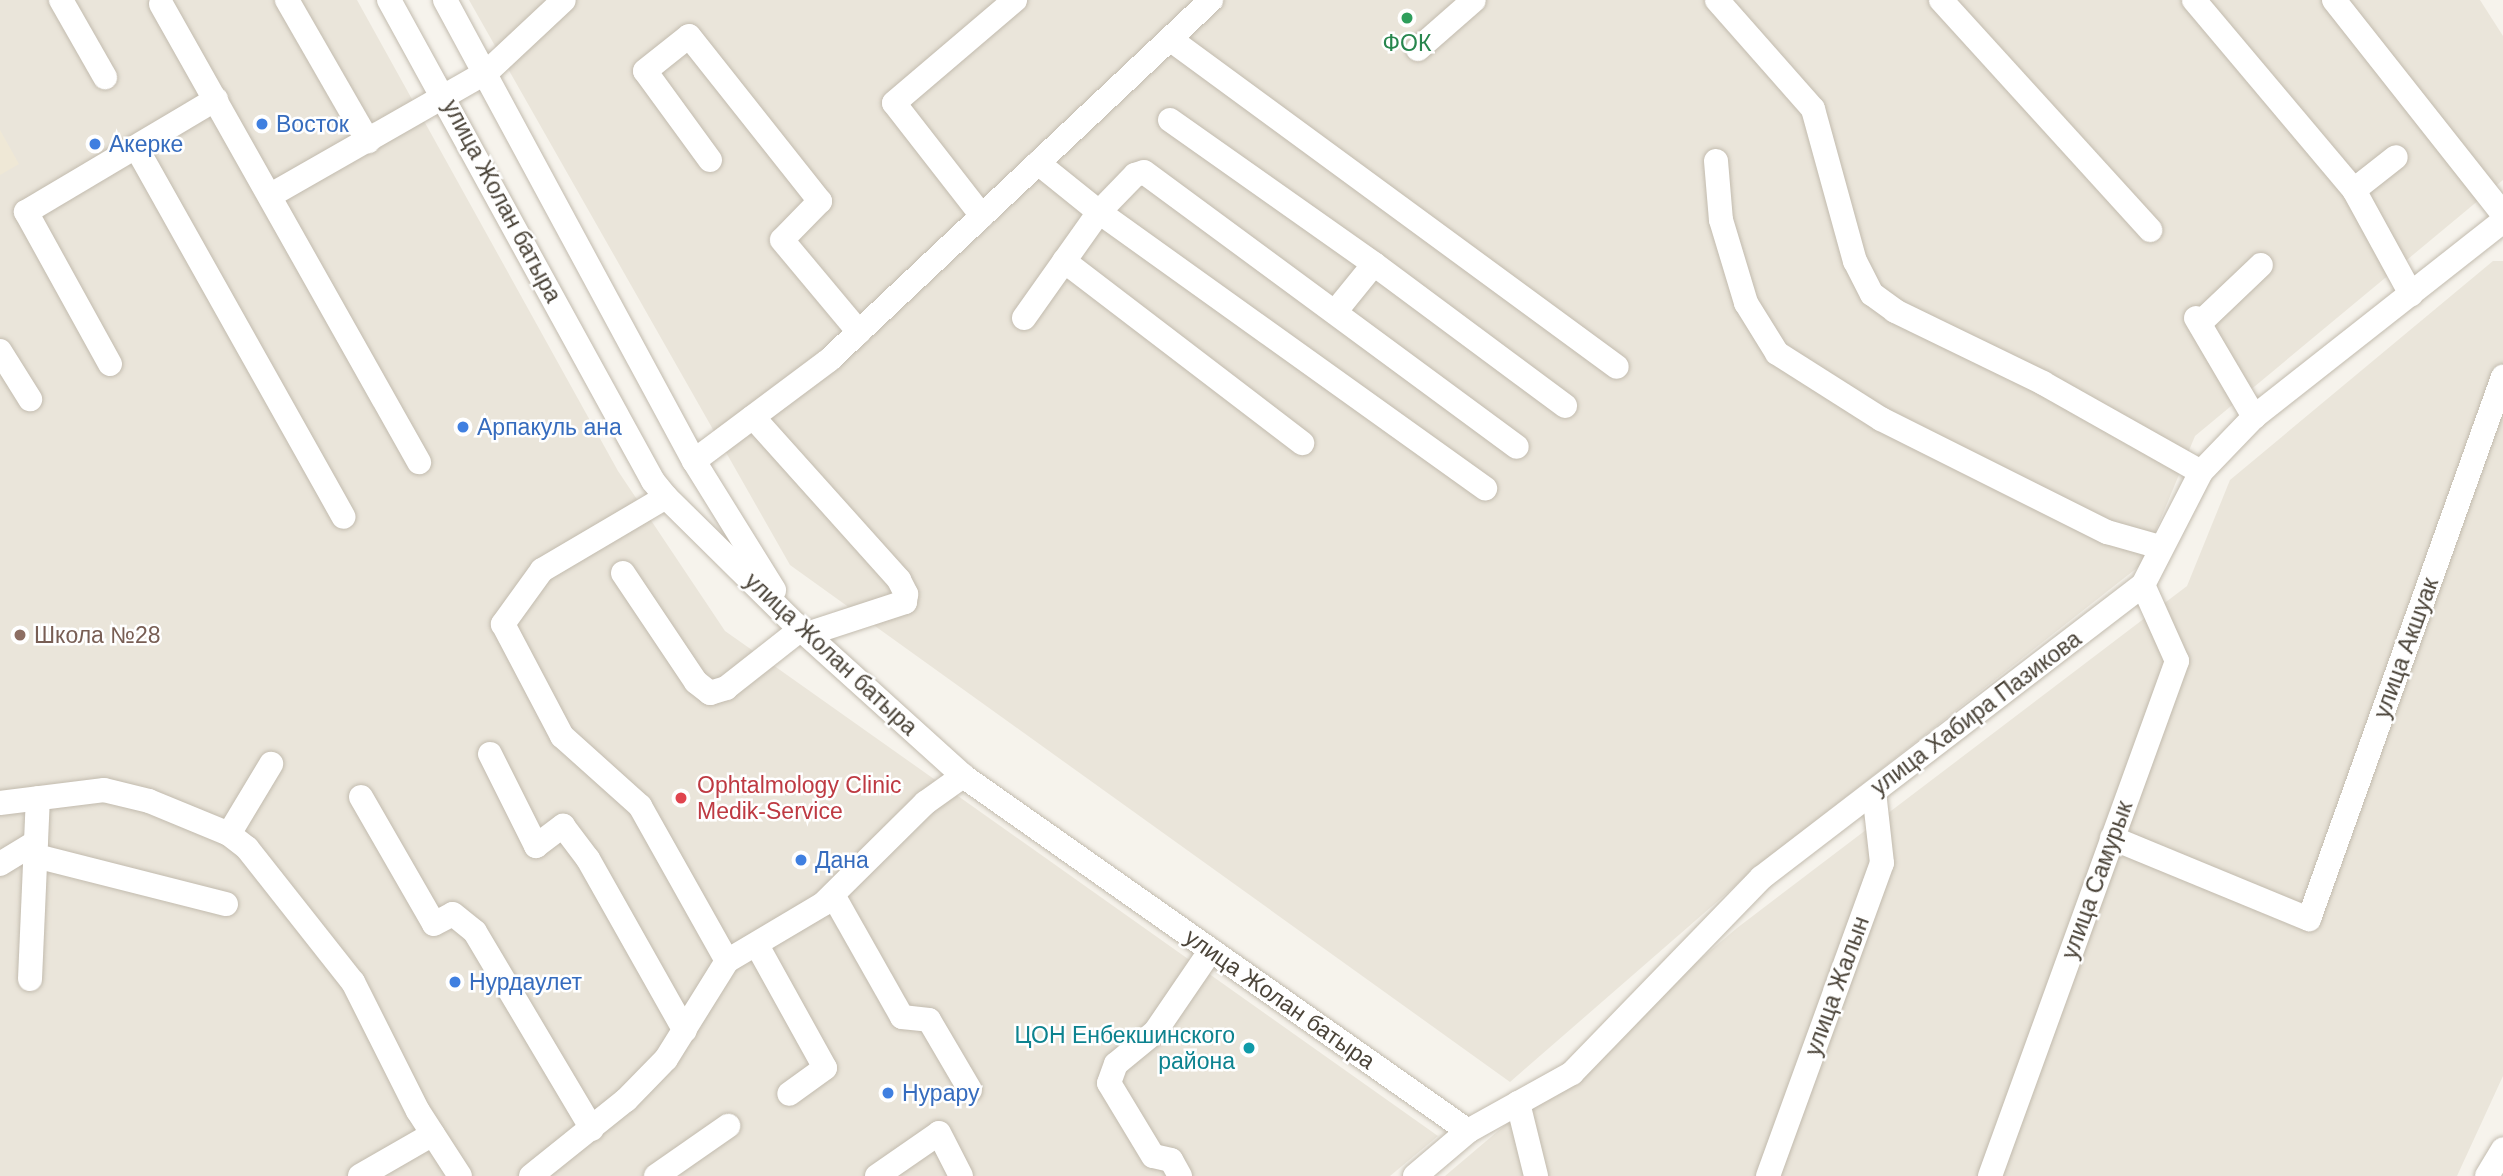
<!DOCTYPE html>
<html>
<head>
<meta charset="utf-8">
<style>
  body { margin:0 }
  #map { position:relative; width:2503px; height:1176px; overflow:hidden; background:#f6f3ec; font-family:Helvetica,sans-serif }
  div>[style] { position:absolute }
  .residential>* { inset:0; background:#eae5da }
  .education>* { inset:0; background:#efe8d6 }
  .roads { filter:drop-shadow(0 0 2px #c2bbae) drop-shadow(0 0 2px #c2bbae) }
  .minor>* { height:24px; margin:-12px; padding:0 12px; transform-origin:12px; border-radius:12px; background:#fff }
  .dots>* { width:19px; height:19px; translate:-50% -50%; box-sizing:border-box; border:4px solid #fff; border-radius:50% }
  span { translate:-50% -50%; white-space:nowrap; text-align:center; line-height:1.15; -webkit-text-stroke:5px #fff; paint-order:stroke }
  .leisure-label { font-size:23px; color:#27864d }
  .shop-label { font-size:23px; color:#366cbe }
  .left { translate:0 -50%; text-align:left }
  .street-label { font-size:23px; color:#4b4439 }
  .education-label { font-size:23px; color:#785e54 }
  .health-label { font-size:23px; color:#be3a42 }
  .culture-label { font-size:23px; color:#0d838f }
  .right { translate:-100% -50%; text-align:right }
</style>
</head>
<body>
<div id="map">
  <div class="residential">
    <i style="clip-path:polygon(0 0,357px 0,618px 471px,725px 631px,1438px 1136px,1390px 1176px,0 1176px)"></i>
    <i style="clip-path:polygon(469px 0,2480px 0,2503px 36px,2503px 180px,2195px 436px,2142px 564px,1757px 867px,1510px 1082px,790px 565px)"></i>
    <i style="clip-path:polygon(2493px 261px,2503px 261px,2503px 1076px,2457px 1176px,1445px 1176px,1737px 928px,2187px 586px,2230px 480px)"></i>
  </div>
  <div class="education">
    <i style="clip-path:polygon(0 130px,19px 164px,0 175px)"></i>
  </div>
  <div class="roads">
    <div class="minor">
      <i style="left:61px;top:0;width:89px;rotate:60.3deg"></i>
      <i style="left:287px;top:0;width:163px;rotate:60.1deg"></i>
      <i style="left:389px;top:0;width:549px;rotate:61.24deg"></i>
      <i style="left:653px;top:481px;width:21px;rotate:51deg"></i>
      <i style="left:666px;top:497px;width:181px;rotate:44.6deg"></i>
      <i style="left:795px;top:624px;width:227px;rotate:42.1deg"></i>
      <i style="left:963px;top:776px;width:617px;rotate:35.11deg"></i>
      <i style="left:445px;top:0;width:524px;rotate:61.63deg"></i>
      <i style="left:694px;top:461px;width:152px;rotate:58.2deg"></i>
      <i style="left:1717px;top:0;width:145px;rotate:48.6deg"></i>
      <i style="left:1813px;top:109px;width:158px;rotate:74.6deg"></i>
      <i style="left:1855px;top:261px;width:37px;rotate:63deg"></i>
      <i style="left:1872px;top:294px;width:29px;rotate:36deg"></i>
      <i style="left:1895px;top:311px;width:165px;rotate:25.9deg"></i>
      <i style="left:2043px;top:383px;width:181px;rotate:29.4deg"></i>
      <i style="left:1941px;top:0;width:311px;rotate:47.7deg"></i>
      <i style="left:2194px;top:0;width:248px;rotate:49.9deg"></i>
      <i style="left:2354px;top:190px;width:119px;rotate:61.3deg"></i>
      <i style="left:2334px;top:0;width:273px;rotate:51.7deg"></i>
      <i style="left:161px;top:4px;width:526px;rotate:60.61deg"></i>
      <i style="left:1170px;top:39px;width:554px;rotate:36.27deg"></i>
      <i style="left:1418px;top:49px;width:74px;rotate:-41.2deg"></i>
      <i style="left:1170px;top:120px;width:250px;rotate:35.2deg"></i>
      <i style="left:1374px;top:264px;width:62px;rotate:129.1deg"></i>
      <i style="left:136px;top:147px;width:424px;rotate:60.7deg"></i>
      <i style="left:710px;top:160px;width:110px;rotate:-126.1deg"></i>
      <i style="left:645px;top:71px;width:56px;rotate:-38.5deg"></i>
      <i style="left:689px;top:36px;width:211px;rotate:51.6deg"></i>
      <i style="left:820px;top:201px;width:54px;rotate:134.3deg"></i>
      <i style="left:782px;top:240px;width:120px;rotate:50.1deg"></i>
      <i style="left:1716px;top:161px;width:59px;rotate:85.2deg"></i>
      <i style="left:1721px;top:220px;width:87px;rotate:73.2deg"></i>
      <i style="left:1746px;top:303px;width:59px;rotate:58.2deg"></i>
      <i style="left:1777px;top:353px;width:123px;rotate:32.4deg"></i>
      <i style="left:1881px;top:419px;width:253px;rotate:26.6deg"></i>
      <i style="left:2107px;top:532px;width:55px;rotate:15.8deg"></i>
      <i style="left:1038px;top:163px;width:78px;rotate:38.8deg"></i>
      <i style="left:1099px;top:212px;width:475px;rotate:35.6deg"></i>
      <i style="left:2354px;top:190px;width:53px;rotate:-38.2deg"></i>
      <i style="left:271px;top:195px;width:249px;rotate:-29.7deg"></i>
      <i style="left:487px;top:72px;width:105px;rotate:-43.1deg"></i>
      <i style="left:982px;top:216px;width:143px;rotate:-127.9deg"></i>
      <i style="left:894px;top:103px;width:159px;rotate:-40.4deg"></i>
      <i style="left:1064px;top:261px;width:300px;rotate:37.4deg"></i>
      <i style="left:1374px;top:264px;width:238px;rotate:36.6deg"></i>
      <i style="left:1024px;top:318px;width:130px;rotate:-54.7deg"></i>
      <i style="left:1099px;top:212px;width:52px;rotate:-45.8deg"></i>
      <i style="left:1135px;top:175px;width:9px;rotate:-18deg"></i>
      <i style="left:1144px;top:172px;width:463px;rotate:36.4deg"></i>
      <i style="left:2196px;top:318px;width:115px;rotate:59.6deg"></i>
      <i style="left:2200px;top:323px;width:84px;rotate:-43.6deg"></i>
      <i style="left:0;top:351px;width:57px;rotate:58deg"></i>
      <i style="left:110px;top:364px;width:174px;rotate:-118.9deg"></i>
      <i style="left:26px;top:212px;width:221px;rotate:-30.7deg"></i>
      <i style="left:753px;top:417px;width:219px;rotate:48.1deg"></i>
      <i style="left:899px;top:580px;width:16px;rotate:63deg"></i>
      <i style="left:906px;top:594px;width:8px;rotate:97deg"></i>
      <i style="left:905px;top:602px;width:103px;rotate:161.9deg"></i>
      <i style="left:694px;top:461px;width:169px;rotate:-36.8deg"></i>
      <i style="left:829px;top:360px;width:525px;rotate:-43.3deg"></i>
      <i style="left:666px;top:497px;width:144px;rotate:149.5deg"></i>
      <i style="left:542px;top:570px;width:67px;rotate:125.8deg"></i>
      <i style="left:503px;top:624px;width:127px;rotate:62.2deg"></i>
      <i style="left:562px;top:736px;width:105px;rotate:41.9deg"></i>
      <i style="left:640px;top:806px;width:178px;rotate:60.7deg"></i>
      <i style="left:623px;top:573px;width:131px;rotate:56.2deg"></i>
      <i style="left:696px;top:682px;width:18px;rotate:38deg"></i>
      <i style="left:710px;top:693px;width:17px;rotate:-17deg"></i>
      <i style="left:726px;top:688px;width:95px;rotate:-38.2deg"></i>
      <i style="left:490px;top:754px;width:103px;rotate:63.4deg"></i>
      <i style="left:536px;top:846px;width:34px;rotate:-37deg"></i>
      <i style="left:563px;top:826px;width:41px;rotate:52.9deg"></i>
      <i style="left:588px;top:859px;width:197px;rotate:60.6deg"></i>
      <i style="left:361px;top:797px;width:146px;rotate:60.1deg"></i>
      <i style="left:434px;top:924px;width:21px;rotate:-28deg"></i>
      <i style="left:453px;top:914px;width:28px;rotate:39deg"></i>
      <i style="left:475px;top:932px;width:229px;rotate:59.3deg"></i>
      <i style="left:0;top:803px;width:105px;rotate:-7.1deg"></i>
      <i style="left:104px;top:790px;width:46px;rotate:13.7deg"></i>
      <i style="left:149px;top:801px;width:87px;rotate:22.4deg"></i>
      <i style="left:229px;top:834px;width:23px;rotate:38deg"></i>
      <i style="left:247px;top:848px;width:171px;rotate:51.7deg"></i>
      <i style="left:353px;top:982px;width:144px;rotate:63.3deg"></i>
      <i style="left:418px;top:1111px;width:77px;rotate:57.1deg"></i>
      <i style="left:229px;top:834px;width:82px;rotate:-59deg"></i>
      <i style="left:2112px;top:838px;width:213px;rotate:22.4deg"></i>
      <i style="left:2309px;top:919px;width:576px;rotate:-70.31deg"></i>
      <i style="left:36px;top:856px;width:196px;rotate:14.2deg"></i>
      <i style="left:0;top:864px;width:42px;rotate:-31.4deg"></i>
      <i style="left:833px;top:895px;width:140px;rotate:60.5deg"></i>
      <i style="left:902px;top:1017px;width:27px;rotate:6deg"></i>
      <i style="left:929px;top:1020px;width:81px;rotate:59.6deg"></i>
      <i style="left:758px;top:947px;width:138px;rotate:61deg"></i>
      <i style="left:825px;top:1068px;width:44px;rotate:144.2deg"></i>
      <i style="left:30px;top:979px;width:181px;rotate:-87.5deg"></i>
      <i style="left:1518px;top:1103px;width:75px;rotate:76.1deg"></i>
      <i style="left:360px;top:1176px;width:84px;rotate:-29.9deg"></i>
      <i style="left:531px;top:1176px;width:122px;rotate:-38.7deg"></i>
      <i style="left:626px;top:1100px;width:57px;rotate:-45.7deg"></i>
      <i style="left:666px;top:1059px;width:115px;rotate:-58.1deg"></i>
      <i style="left:727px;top:961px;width:112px;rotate:-30.7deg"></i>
      <i style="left:823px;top:904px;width:144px;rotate:-44.7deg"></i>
      <i style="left:925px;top:803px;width:47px;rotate:-35.4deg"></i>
      <i style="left:656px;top:1176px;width:88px;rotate:-34.8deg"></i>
      <i style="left:877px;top:1176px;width:75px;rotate:-34.7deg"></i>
      <i style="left:939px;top:1133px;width:48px;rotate:62.9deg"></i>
      <i style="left:1180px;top:1176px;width:18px;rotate:-119deg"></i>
      <i style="left:1171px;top:1160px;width:18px;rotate:-167deg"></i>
      <i style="left:1153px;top:1156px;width:85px;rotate:-121.1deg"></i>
      <i style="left:1109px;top:1083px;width:20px;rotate:-70deg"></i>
      <i style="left:1116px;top:1064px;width:50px;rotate:-39.4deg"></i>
      <i style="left:1155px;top:1032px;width:99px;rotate:-55.7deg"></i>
      <i style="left:1415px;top:1176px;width:70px;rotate:-40.3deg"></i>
      <i style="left:1468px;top:1131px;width:119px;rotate:-29.1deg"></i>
      <i style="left:1572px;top:1073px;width:272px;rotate:-45.9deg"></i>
      <i style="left:1761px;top:878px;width:481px;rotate:-37.5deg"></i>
      <i style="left:2143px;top:585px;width:127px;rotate:-62.8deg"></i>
      <i style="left:2201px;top:472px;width:76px;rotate:-46.1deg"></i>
      <i style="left:2254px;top:417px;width:317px;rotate:-38.2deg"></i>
      <i style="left:1768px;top:1176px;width:333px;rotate:-70deg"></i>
      <i style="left:1882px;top:863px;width:71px;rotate:-96.4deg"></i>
      <i style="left:1990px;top:1176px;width:548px;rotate:-70.04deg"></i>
      <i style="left:2177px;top:661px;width:83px;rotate:-114.1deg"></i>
      <i style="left:2487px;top:1176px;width:31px;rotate:-59deg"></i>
    </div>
  </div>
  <div class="dots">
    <i style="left:1407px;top:18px;background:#2e9e5b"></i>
    <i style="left:262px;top:124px;background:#3f7fe0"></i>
    <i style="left:95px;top:144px;background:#3f7fe0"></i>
    <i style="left:463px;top:427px;background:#3f7fe0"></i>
    <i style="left:20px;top:635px;background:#8d6e63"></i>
    <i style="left:681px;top:798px;background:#e0444e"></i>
    <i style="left:801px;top:860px;background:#3f7fe0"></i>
    <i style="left:455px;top:982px;background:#3f7fe0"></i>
    <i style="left:1249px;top:1048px;background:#0f9aa8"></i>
    <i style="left:888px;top:1093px;background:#3f7fe0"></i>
  </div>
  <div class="leisure-label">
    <span style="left:1407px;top:43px">ФОК</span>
  </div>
  <div class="shop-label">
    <span class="left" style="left:276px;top:124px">Восток</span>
    <span class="left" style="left:109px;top:144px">Акерке</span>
    <span class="left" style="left:477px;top:427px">Арпакуль ана</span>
    <span class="left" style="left:815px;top:860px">Дана</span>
    <span class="left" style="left:469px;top:982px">Нурдаулет</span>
    <span class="left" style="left:902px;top:1093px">Нурару</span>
  </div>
  <div class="street-label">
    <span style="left:502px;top:201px;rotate:62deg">улица Жолан батыра</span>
    <span style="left:2406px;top:648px;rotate:-70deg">улица Акшуак</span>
    <span style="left:831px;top:654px;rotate:43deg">улица Жолан батыра</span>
    <span style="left:1976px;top:713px;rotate:-37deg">улица Хабира Пазикова</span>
    <span style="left:2097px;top:880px;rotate:-70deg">улица Самурык</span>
    <span style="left:1837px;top:986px;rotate:-70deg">улица Жалын</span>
    <span style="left:1280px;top:999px;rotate:35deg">улица Жолан батыра</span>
  </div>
  <div class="education-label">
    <span class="left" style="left:34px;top:635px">Школа №28</span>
  </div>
  <div class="health-label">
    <span class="left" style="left:697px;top:798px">Ophtalmology Clinic<br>Medik-Service</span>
  </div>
  <div class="culture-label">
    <span class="right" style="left:1235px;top:1048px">ЦОН Енбекшинского<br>района</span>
  </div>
</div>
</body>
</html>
